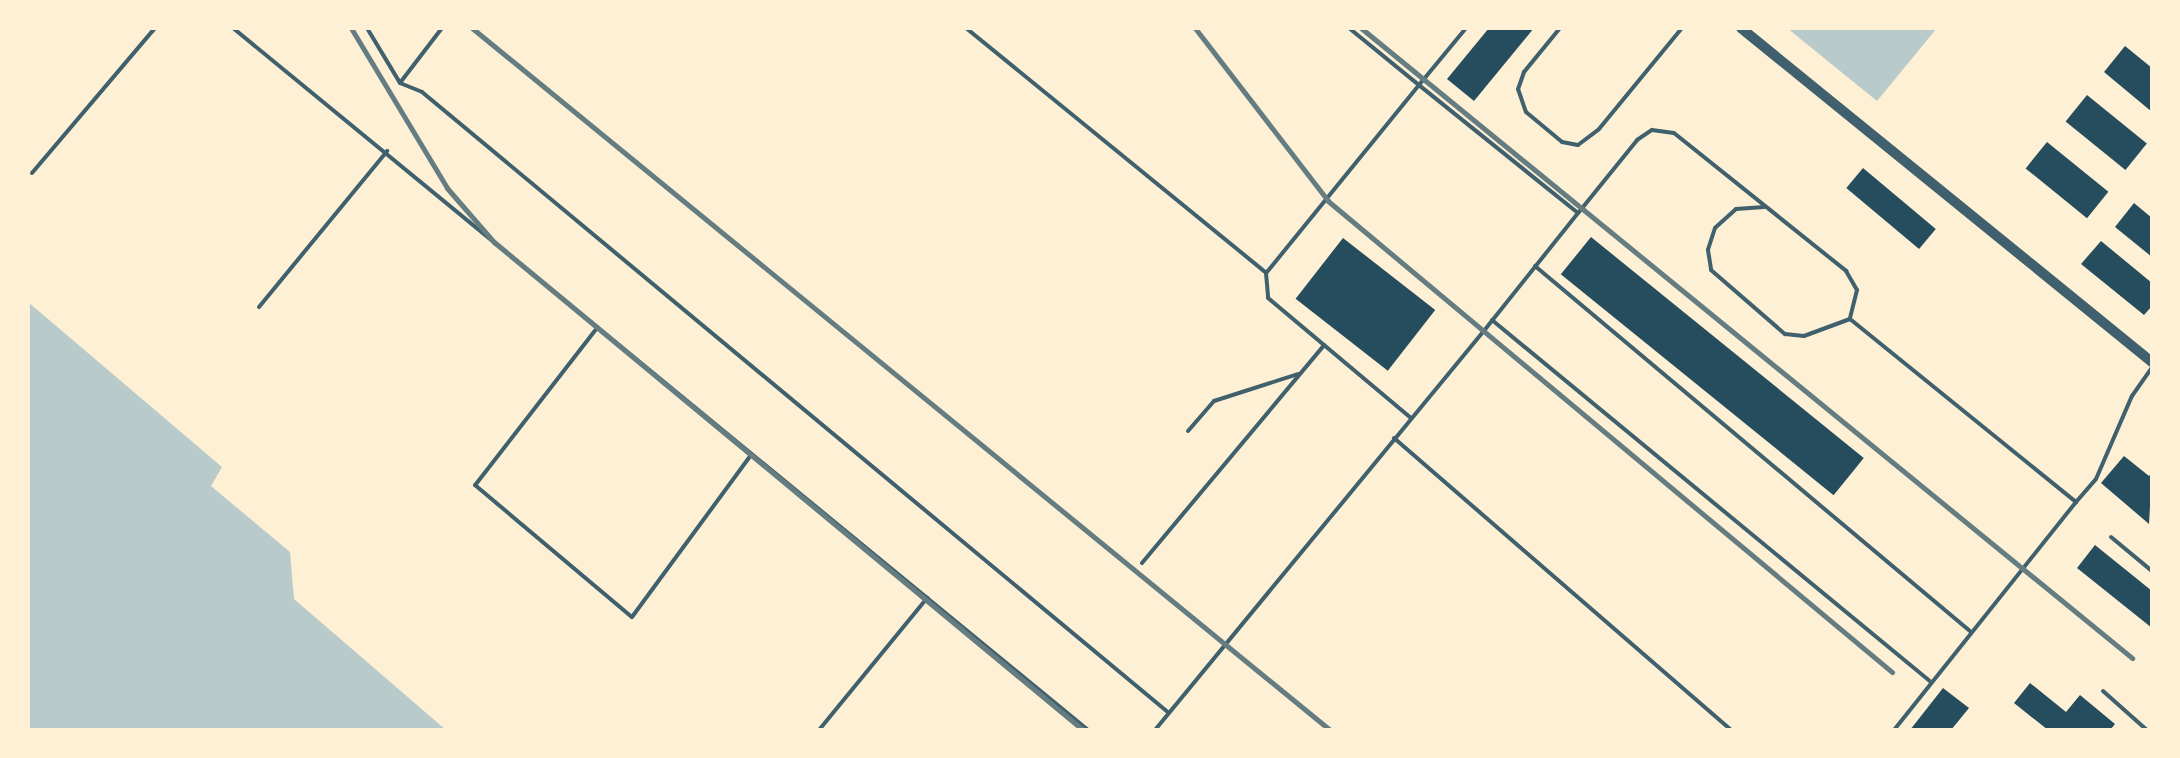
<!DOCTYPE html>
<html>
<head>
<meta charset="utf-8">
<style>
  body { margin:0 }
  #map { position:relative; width:2180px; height:758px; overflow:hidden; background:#fdf0d5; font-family:Lora,serif }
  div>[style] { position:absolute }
  .green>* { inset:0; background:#b9caca }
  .building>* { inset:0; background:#264d5e; transform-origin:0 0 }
  .service>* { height:4px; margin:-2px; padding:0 2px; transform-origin:2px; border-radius:2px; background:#3f606c }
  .tertiary>* { height:10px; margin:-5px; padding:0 5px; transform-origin:5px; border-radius:5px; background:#3f606c }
  .rail>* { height:5px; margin:-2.5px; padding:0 2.5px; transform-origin:2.5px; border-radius:2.5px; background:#657d81 }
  span { translate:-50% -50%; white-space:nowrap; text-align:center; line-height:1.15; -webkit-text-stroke:8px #fdf0d5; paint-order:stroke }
  .frame { position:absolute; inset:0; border:30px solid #fdf0d5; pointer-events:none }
</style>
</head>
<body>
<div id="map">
  <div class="green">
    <i style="clip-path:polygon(1787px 28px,1937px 28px,1877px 101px)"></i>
    <i style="clip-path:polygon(28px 302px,222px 467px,211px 486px,290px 552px,294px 599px,446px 730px,28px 730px)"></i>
  </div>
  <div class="building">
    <i style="clip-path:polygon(1489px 28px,1534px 28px,1474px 101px,1447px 79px)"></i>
    <i style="clip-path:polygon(2125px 46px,2152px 68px,2152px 112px,2104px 72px)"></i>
    <i style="left:2087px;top:95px;width:77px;height:34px;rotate:39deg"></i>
    <i style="left:2047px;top:142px;width:79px;height:34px;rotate:39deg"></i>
    <i style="left:1863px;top:168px;width:95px;height:26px;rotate:40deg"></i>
    <i style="clip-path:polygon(2134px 203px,2152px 218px,2152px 257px,2115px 227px)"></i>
    <i style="left:1591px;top:237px;width:351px;height:48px;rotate:39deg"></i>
    <i style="left:1343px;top:238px;width:117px;height:77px;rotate:38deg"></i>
    <i style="clip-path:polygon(2101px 241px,2152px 283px,2152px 306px,2144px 315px,2081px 264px)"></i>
    <i style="clip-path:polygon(2124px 456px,2149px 476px,2152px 472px,2149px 524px,2101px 483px)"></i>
    <i style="clip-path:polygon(2095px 545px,2152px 591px,2152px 628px,2077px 568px)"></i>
    <i style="clip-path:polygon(2030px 683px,2066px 712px,2080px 695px,2115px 724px,2110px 730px,2048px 730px,2014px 703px)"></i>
    <i style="clip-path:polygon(1943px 688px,1969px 708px,1951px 730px,1910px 730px)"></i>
  </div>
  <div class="service">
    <i style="left:233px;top:28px;width:1106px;rotate:39.39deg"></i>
    <i style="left:367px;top:28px;width:64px;rotate:59deg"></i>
    <i style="left:442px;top:28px;width:69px;rotate:127.4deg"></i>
    <i style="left:400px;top:83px;width:24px;rotate:22deg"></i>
    <i style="left:422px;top:92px;width:971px;rotate:39.74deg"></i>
    <i style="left:966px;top:28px;width:387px;rotate:39.2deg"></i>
    <i style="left:1349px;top:28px;width:90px;rotate:39.2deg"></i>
    <i style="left:1419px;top:85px;width:74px;rotate:-50.5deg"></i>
    <i style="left:1560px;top:28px;width:57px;rotate:129.3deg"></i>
    <i style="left:1524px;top:72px;width:18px;rotate:109deg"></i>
    <i style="left:1518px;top:89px;width:24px;rotate:71deg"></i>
    <i style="left:1526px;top:112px;width:47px;rotate:39.8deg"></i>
    <i style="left:1562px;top:142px;width:16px;rotate:11deg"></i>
    <i style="left:1578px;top:145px;width:26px;rotate:-37deg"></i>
    <i style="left:1599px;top:129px;width:131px;rotate:-50.6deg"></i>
    <i style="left:32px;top:173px;width:190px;rotate:-49.7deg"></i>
    <i style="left:1764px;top:207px;width:28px;rotate:176deg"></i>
    <i style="left:1736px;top:209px;width:28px;rotate:138deg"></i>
    <i style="left:1715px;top:228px;width:23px;rotate:108deg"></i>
    <i style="left:1708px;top:250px;width:20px;rotate:81deg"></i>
    <i style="left:1711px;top:270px;width:98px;rotate:40.9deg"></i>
    <i style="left:1785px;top:334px;width:19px;rotate:6deg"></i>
    <i style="left:1804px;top:336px;width:49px;rotate:-20.3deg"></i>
    <i style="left:1579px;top:212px;width:92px;rotate:-51.1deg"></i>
    <i style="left:1637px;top:140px;width:18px;rotate:-34deg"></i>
    <i style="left:1652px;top:130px;width:22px;rotate:8deg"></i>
    <i style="left:1674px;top:133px;width:221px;rotate:38.7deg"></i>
    <i style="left:1846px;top:271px;width:22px;rotate:60deg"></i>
    <i style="left:1857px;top:290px;width:30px;rotate:104deg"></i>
    <i style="left:1850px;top:319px;width:291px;rotate:39deg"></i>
    <i style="left:2076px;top:502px;width:292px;rotate:128.6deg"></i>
    <i style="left:1535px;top:266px;width:569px;rotate:40.01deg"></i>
    <i style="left:259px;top:307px;width:202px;rotate:-50.6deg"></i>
    <i style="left:1492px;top:320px;width:569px;rotate:39.51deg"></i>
    <i style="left:597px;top:328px;width:199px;rotate:127.8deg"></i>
    <i style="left:475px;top:485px;width:205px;rotate:40.1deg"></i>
    <i style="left:632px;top:617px;width:201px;rotate:-53.7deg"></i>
    <i style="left:1188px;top:431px;width:40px;rotate:-49deg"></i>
    <i style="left:1214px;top:401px;width:88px;rotate:-17.8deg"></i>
    <i style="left:1394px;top:438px;width:446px;rotate:40.9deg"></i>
    <i style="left:2076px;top:502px;width:30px;rotate:-49deg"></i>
    <i style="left:2096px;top:479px;width:90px;rotate:-66.6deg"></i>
    <i style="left:2132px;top:396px;width:35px;rotate:-55deg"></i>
    <i style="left:2111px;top:537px;width:53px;rotate:39.7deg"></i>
    <i style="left:1142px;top:563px;width:284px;rotate:-50.1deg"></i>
    <i style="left:2103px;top:691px;width:59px;rotate:41.6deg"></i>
    <i style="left:819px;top:730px;width:171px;rotate:-50.7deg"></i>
    <i style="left:1155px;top:730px;width:516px;rotate:-50.51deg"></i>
    <i style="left:1483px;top:332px;width:152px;rotate:-51.4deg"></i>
    <i style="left:1578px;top:213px;width:204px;rotate:-141.2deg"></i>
    <i style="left:1419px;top:85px;width:242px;rotate:129.1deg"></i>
    <i style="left:1266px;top:273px;width:25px;rotate:85deg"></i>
    <i style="left:1268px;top:298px;width:187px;rotate:40deg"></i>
  </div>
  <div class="tertiary">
    <i style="left:1741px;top:28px;width:530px;rotate:39.1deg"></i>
  </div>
  <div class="rail">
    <i style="left:351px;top:28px;width:187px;rotate:59deg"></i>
    <i style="left:447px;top:188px;width:72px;rotate:49deg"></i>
    <i style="left:494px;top:242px;width:765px;rotate:39.64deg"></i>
    <i style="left:472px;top:28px;width:1109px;rotate:39.29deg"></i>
    <i style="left:1195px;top:28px;width:218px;rotate:52.4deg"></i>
    <i style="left:1328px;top:201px;width:735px;rotate:39.87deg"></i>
    <i style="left:1361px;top:28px;width:996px;rotate:39.25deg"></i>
  </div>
  <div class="frame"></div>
</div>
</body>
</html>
